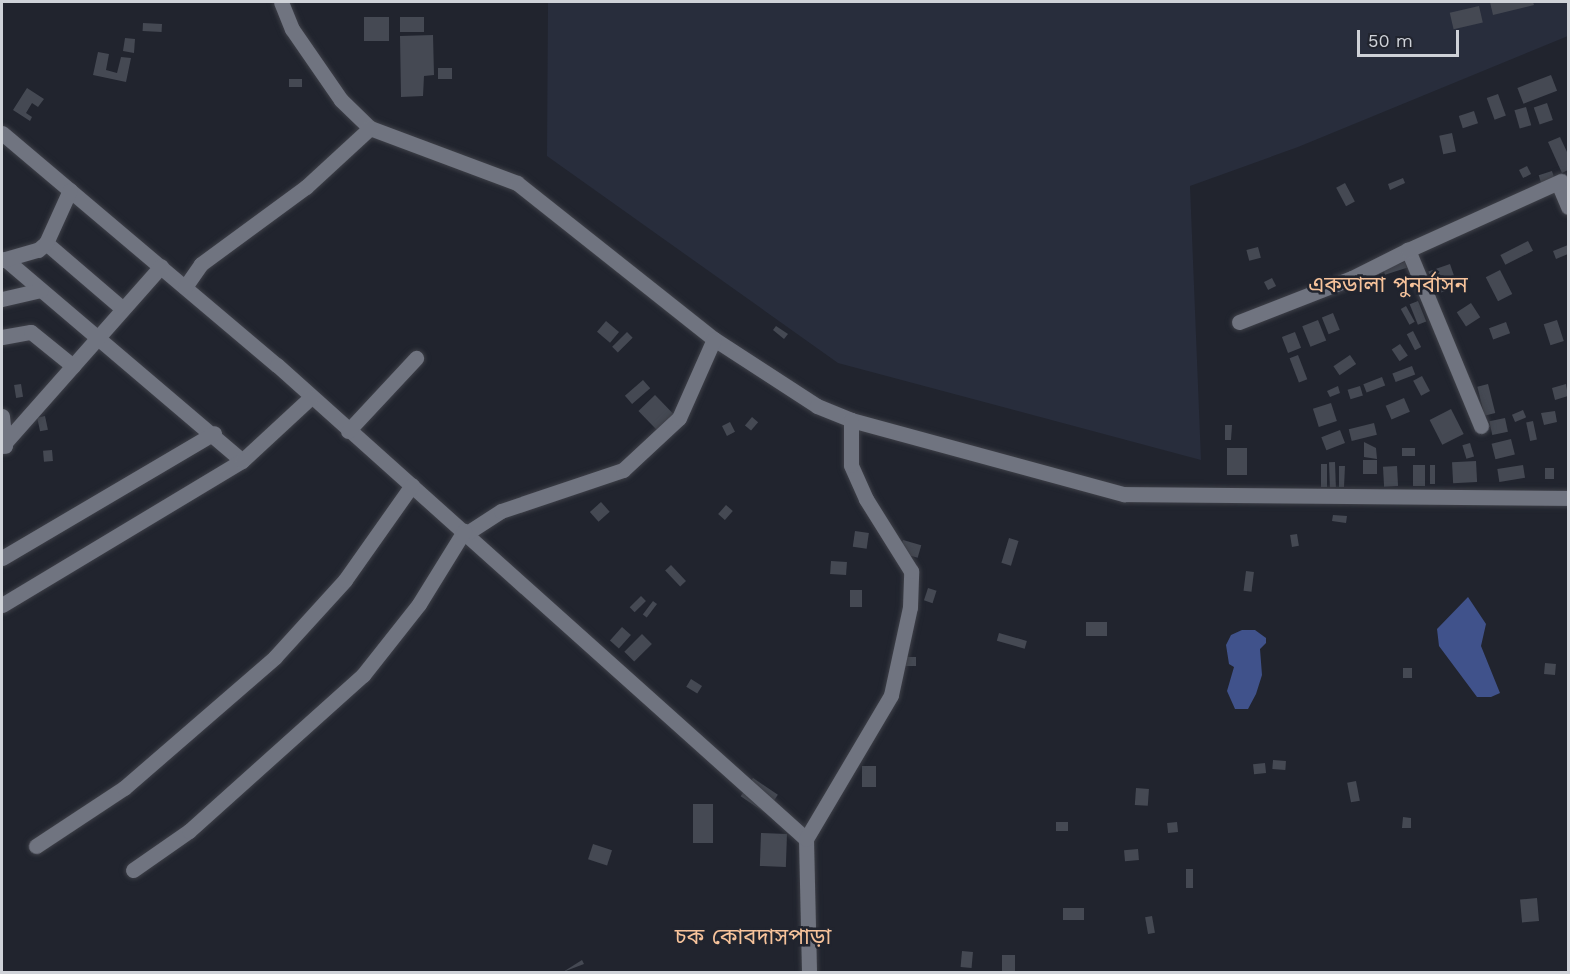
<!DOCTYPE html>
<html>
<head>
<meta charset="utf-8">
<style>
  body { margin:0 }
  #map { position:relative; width:1570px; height:974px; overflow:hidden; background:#21242e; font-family:"Work Sans","Noto Sans Bengali",sans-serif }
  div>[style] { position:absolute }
  .built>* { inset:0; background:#282d3c }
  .water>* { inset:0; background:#40528b }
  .building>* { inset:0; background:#454953; transform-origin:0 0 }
  .roads { filter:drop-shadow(0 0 2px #3e4048) drop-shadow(0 0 2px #3e4048) }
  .minor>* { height:15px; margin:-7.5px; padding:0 7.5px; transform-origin:7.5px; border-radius:7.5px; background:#707480 }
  span { translate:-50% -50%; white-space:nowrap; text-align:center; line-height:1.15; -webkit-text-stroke:5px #21242e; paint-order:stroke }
  .quarter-label { font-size:22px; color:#f7c39b }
  .frame { position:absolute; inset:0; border:3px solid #cfd2d8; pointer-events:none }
  .scale { position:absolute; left:1357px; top:30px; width:102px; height:27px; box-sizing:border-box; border:3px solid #cfd2d8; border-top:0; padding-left:8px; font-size:18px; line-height:21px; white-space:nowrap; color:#cfd2d8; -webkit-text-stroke:4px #21242e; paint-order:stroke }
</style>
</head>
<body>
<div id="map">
  <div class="built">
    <i style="clip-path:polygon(548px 2px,1568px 2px,1568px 36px,1298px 147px,1190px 186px,1201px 460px,838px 363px,547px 156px)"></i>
  </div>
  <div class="water">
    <i style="clip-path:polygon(1468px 597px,1486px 624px,1481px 646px,1500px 693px,1491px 697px,1477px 697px,1439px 646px,1437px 629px)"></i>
    <i style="clip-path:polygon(1242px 630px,1255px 630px,1266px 638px,1266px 643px,1260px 649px,1262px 675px,1256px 694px,1248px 709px,1235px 709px,1227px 691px,1234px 667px,1229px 664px,1226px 645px,1231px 635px)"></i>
  </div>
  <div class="building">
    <i style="clip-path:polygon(1490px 2px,1533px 2px,1534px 5px,1493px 15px)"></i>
    <i style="left:1479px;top:6px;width:17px;height:30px;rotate:77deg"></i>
    <i style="left:364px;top:17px;width:25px;height:24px"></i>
    <i style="left:400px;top:17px;width:24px;height:15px"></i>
    <i style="left:143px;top:23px;width:19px;height:8px;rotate:3deg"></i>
    <i style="clip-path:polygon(433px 35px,434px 75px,424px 76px,423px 96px,401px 97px,400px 36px)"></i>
    <i style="clip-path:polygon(125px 38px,135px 39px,134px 53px,123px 51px)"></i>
    <i style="clip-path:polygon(98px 52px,109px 54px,106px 70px,117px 73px,121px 57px,131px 58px,126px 82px,93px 75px)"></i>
    <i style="left:452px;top:68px;width:11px;height:14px;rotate:90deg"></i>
    <i style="left:1551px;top:75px;width:17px;height:36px;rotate:69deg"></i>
    <i style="left:289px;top:79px;width:13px;height:8px"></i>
    <i style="clip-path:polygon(27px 88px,44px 99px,38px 107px,32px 103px,26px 113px,32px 117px,30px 121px,13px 110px)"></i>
    <i style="left:1498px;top:94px;width:23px;height:12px;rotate:70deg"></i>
    <i style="left:1547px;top:103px;width:18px;height:14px;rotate:71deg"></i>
    <i style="left:1526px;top:107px;width:19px;height:12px;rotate:74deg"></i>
    <i style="left:1474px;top:111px;width:13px;height:16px;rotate:72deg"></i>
    <i style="left:1452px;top:133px;width:19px;height:13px;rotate:78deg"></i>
    <i style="clip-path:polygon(1560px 137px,1568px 154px,1568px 170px,1562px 173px,1548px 142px)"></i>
    <i style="left:1527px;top:166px;width:9px;height:9px;rotate:63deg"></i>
    <i style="left:1552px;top:171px;width:9px;height:14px;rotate:72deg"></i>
    <i style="clip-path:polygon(1403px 178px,1405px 183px,1390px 190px,1388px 184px)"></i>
    <i style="left:1345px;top:183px;width:21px;height:10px;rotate:62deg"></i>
    <i style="left:1528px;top:241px;width:11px;height:31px;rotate:63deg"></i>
    <i style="clip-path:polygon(1568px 245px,1568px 254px,1556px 259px,1553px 251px)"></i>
    <i style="left:1258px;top:247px;width:11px;height:12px;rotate:75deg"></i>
    <i style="left:1405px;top:262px;width:6px;height:23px;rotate:72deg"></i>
    <i style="left:1450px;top:264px;width:24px;height:23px;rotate:71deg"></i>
    <i style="left:1500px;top:270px;width:27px;height:16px;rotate:63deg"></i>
    <i style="left:1272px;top:278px;width:9px;height:9px;rotate:63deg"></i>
    <i style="left:1418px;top:301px;width:22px;height:9px;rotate:68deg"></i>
    <i style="left:1471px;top:303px;width:17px;height:17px;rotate:57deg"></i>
    <i style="left:1406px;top:306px;width:18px;height:6px;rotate:61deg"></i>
    <i style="left:1333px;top:313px;width:18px;height:12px;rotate:68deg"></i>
    <i style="left:1318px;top:320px;width:22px;height:17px;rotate:68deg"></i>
    <i style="left:1557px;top:320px;width:22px;height:14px;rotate:72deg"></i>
    <i style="left:606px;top:321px;width:17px;height:14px;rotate:40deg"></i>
    <i style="left:1506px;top:322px;width:12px;height:18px;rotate:70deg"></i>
    <i style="clip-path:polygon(776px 326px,788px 334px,784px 339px,773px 330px)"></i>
    <i style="left:1413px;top:331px;width:18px;height:7px;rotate:63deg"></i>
    <i style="left:627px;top:332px;width:8px;height:21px;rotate:45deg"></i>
    <i style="left:1295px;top:332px;width:17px;height:14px;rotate:69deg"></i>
    <i style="left:1400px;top:344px;width:14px;height:10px;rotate:56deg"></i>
    <i style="left:1298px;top:355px;width:26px;height:9px;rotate:69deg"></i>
    <i style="left:1350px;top:355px;width:11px;height:20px;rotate:56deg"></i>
    <i style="left:1412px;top:366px;width:9px;height:21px;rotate:69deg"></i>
    <i style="left:1422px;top:376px;width:17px;height:10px;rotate:62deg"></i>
    <i style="left:1382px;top:377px;width:9px;height:20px;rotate:69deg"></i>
    <i style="left:643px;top:380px;width:11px;height:24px;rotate:49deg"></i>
    <i style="left:21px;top:384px;width:13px;height:7px;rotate:81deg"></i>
    <i style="left:1488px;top:384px;width:30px;height:11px;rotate:76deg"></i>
    <i style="clip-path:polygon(1566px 384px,1568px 396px,1555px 400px,1552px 388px)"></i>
    <i style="clip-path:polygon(1338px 386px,1340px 393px,1330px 397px,1327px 391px)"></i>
    <i style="left:1360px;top:386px;width:10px;height:13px;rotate:73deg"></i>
    <i style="left:655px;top:395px;width:30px;height:23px;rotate:46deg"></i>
    <i style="left:1404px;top:398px;width:15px;height:20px;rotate:67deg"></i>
    <i style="left:1331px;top:403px;width:19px;height:19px;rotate:72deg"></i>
    <i style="left:1451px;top:409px;width:28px;height:24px;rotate:63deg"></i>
    <i style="left:1523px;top:410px;width:8px;height:12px;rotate:67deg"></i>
    <i style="clip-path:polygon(1555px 411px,1557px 422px,1544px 425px,1541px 413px)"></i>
    <i style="left:45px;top:416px;width:14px;height:8px;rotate:78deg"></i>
    <i style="left:752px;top:417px;width:8px;height:11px;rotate:40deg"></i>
    <i style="left:1505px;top:418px;width:14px;height:16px;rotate:78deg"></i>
    <i style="left:1533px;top:421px;width:19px;height:7px;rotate:78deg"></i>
    <i style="left:730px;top:422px;width:11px;height:9px;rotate:63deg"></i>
    <i style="left:1374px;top:423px;width:12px;height:26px;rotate:76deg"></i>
    <i style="clip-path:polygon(1225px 425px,1232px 425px,1231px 440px,1225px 440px)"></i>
    <i style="left:1340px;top:430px;width:14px;height:20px;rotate:69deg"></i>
    <i style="left:1511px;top:439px;width:16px;height:20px;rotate:76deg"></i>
    <i style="clip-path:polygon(1364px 442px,1376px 448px,1377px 459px,1364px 457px)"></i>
    <i style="left:1470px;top:443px;width:14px;height:8px;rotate:73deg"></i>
    <i style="left:1227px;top:448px;width:20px;height:27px"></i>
    <i style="left:1402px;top:448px;width:13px;height:8px"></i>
    <i style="left:52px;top:450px;width:11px;height:9px;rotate:85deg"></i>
    <i style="left:1363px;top:460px;width:14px;height:14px"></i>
    <i style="left:1476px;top:461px;width:21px;height:24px;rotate:87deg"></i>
    <i style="left:1335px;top:462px;width:25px;height:6px;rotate:88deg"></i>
    <i style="left:1321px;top:464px;width:6px;height:23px"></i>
    <i style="left:1413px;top:465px;width:12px;height:21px"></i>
    <i style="left:1430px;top:465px;width:5px;height:19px"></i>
    <i style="left:1523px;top:465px;width:13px;height:26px;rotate:81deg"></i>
    <i style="clip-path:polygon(1339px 466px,1345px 466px,1344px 487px,1339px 487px)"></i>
    <i style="left:1397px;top:466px;width:20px;height:14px;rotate:87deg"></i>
    <i style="left:1545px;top:468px;width:9px;height:11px"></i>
    <i style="left:601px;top:502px;width:13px;height:15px;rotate:48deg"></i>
    <i style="left:726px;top:505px;width:9px;height:12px;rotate:41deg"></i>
    <i style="clip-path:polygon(1333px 515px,1347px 516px,1346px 523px,1332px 521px)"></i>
    <i style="left:855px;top:531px;width:14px;height:16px;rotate:8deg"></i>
    <i style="left:1297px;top:534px;width:12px;height:7px;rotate:81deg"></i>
    <i style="left:1009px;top:538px;width:10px;height:26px;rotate:17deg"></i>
    <i style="left:903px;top:540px;width:19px;height:13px;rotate:16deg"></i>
    <i style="left:831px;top:561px;width:16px;height:13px;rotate:4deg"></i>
    <i style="left:671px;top:565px;width:22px;height:8px;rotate:47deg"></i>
    <i style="left:1246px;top:571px;width:8px;height:20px;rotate:7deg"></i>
    <i style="left:928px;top:588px;width:9px;height:13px;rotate:18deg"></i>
    <i style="left:850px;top:590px;width:12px;height:17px"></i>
    <i style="left:641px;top:596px;width:7px;height:16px;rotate:45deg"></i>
    <i style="left:653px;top:601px;width:5px;height:17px;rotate:37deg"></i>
    <i style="left:1086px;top:622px;width:21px;height:14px"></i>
    <i style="left:622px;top:627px;width:12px;height:18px;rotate:42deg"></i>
    <i style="left:999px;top:633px;width:29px;height:8px;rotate:16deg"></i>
    <i style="left:642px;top:634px;width:14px;height:25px;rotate:45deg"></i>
    <i style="left:903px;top:657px;width:13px;height:9px"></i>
    <i style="left:1545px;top:663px;width:11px;height:11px;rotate:5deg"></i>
    <i style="left:1403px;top:668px;width:9px;height:10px"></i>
    <i style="left:691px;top:679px;width:13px;height:9px;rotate:32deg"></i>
    <i style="left:1273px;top:760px;width:13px;height:9px;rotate:4deg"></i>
    <i style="left:1265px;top:763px;width:10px;height:12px;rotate:84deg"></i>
    <i style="left:862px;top:766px;width:14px;height:21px"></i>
    <i style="left:753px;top:778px;width:30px;height:22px;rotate:34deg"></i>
    <i style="left:1356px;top:781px;width:20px;height:9px;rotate:79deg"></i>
    <i style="left:1136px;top:788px;width:13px;height:17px;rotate:4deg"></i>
    <i style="left:693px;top:804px;width:20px;height:39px"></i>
    <i style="clip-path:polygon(1403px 817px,1411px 818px,1411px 828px,1402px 828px)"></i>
    <i style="left:1056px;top:822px;width:12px;height:9px"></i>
    <i style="left:1177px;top:822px;width:10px;height:10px;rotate:84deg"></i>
    <i style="left:761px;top:833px;width:26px;height:33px;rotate:2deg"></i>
    <i style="left:593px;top:844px;width:20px;height:16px;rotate:18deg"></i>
    <i style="left:1138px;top:849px;width:11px;height:14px;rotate:85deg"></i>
    <i style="left:1186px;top:869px;width:7px;height:19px"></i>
    <i style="left:1537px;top:898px;width:23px;height:17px;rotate:85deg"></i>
    <i style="left:1084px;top:908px;width:12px;height:21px;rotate:90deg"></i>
    <i style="left:1152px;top:916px;width:17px;height:7px;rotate:80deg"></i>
    <i style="left:962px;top:951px;width:11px;height:16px;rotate:5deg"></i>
    <i style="left:1002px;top:955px;width:13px;height:17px"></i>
    <i style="clip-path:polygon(582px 960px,584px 964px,563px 972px)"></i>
  </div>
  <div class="roads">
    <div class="minor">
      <i style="left:281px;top:2px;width:29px;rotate:68deg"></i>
      <i style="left:292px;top:29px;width:86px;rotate:55.4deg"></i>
      <i style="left:341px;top:100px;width:40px;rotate:44deg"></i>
      <i style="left:370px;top:128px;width:157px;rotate:20.5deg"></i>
      <i style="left:517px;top:183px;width:251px;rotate:38.4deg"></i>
      <i style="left:714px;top:339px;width:123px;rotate:33deg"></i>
      <i style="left:817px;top:406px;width:37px;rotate:22deg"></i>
      <i style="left:851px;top:420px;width:283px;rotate:15.2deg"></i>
      <i style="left:1124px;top:494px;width:444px;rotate:0.5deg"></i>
      <i style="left:2px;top:133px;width:360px;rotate:40.2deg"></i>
      <i style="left:277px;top:365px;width:710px;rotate:41.86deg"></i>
      <i style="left:806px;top:839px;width:133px;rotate:88.7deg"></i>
      <i style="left:1558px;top:183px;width:26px;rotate:67deg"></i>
      <i style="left:46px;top:243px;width:101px;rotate:40.6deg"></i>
      <i style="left:5px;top:259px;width:311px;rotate:40.4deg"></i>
      <i style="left:2px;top:260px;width:37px;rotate:-16deg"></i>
      <i style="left:38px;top:250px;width:11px;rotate:-41deg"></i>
      <i style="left:46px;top:243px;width:58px;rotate:-65.6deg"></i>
      <i style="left:185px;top:287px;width:28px;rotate:-55deg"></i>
      <i style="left:201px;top:264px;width:130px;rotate:-36.3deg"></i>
      <i style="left:306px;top:187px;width:87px;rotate:-42.7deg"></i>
      <i style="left:2px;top:299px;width:40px;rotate:-13deg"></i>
      <i style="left:1239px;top:322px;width:121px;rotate:-21.3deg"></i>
      <i style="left:1352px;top:278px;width:63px;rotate:-26.6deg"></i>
      <i style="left:2px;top:337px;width:29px;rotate:-10deg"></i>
      <i style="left:31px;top:332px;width:54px;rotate:39deg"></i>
      <i style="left:2px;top:416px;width:30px;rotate:84deg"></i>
      <i style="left:1481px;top:426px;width:191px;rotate:-112.5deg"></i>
      <i style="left:1408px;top:250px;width:168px;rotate:-24.3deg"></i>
      <i style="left:348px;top:431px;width:100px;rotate:-47deg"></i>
      <i style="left:2px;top:446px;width:240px;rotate:-48.5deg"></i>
      <i style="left:467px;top:533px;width:40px;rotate:-32.9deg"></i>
      <i style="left:501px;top:511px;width:129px;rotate:-18.6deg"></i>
      <i style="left:623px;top:470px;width:76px;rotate:-42.9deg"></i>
      <i style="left:679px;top:418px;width:86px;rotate:-66.1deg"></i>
      <i style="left:2px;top:558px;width:246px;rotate:-30.5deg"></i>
      <i style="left:2px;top:605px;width:280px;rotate:-31deg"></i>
      <i style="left:242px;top:461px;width:94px;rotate:-42.8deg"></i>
      <i style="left:806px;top:839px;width:167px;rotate:-59.4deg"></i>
      <i style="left:891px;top:695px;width:90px;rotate:-77.8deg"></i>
      <i style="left:910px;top:607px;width:36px;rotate:-88deg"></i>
      <i style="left:911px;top:571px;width:85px;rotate:-122deg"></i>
      <i style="left:866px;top:499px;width:37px;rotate:-114deg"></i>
      <i style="left:851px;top:465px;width:45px;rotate:-90deg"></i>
      <i style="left:36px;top:846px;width:105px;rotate:-33.4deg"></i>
      <i style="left:124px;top:788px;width:200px;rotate:-40.9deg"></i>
      <i style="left:275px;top:657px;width:104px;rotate:-47.7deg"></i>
      <i style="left:345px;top:580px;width:116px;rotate:-54.8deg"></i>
      <i style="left:133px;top:870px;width:68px;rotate:-34.9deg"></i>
      <i style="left:189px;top:831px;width:234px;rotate:-41.9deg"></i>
      <i style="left:363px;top:675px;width:90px;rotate:-51.7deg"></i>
      <i style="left:419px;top:604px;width:86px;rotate:-58.3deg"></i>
    </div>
  </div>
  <div class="quarter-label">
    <span style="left:1388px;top:285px">একডালা পুনর্বাসন</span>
    <span style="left:753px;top:937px">চক কোবদাসপাড়া</span>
  </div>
  <div class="frame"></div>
  <div class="scale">50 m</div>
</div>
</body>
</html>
